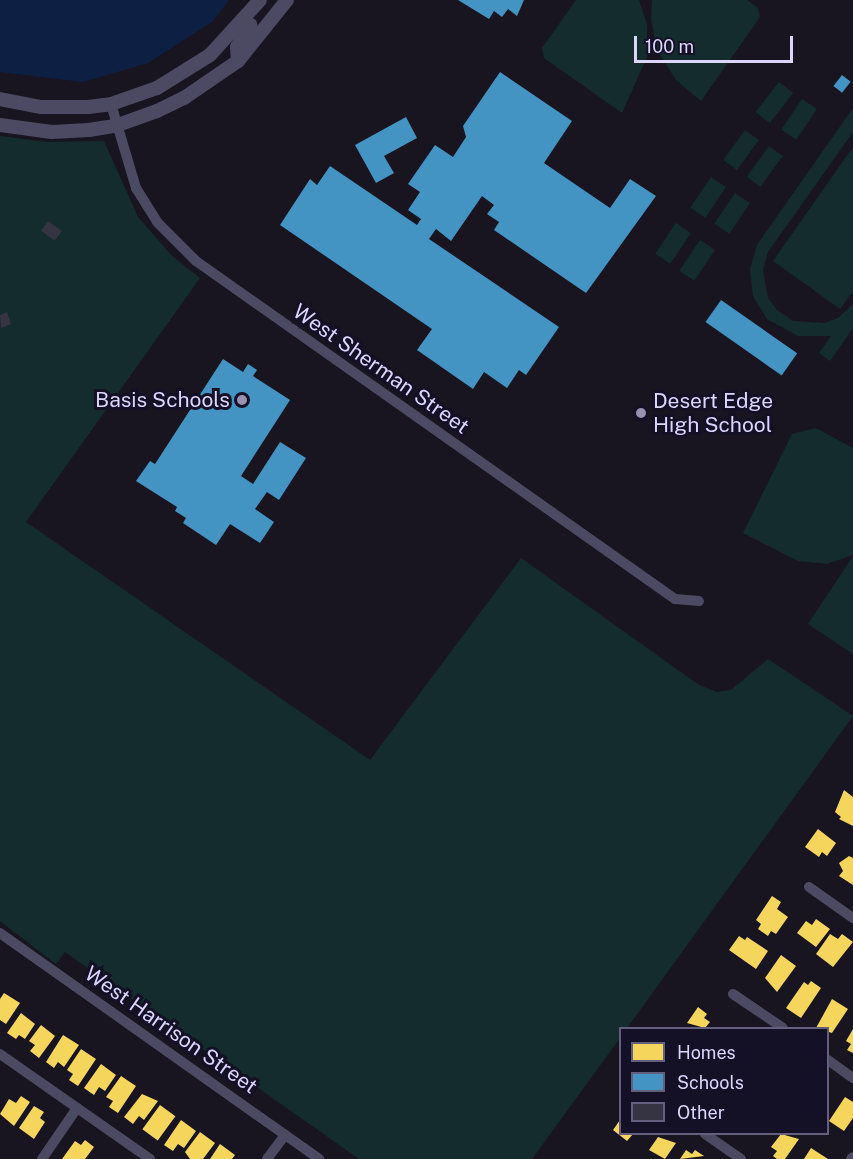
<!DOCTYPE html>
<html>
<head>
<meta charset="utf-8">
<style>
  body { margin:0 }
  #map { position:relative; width:853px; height:1159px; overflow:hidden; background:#181521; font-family:"Public Sans",sans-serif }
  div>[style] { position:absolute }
  .green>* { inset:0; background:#142c2e; transform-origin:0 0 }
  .water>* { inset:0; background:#0e1f44 }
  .homes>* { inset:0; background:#f6d55c; transform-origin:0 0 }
  .schools>* { inset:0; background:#4393c3; transform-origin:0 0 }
  .building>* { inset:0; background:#363343; transform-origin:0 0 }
  .minor>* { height:10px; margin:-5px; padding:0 5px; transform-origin:5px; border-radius:5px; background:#4c4a62 }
  .tertiary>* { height:14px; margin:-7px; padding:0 7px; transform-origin:7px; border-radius:7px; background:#4c4a62 }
  .dots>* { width:16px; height:16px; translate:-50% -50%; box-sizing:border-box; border:3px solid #141026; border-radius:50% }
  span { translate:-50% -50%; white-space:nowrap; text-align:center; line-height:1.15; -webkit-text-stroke:6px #141026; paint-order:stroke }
  .street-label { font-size:21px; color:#dcd5fe }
  .poi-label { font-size:21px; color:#dcd5fe }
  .right { translate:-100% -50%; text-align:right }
  .left { translate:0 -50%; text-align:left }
  .legend { position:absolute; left:619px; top:1027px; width:210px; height:108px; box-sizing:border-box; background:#141026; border:2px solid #645f7c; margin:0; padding:8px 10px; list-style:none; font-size:18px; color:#dcd5fe }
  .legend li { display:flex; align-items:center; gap:12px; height:30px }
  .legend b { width:30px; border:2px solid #645f7c }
  .scale { position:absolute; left:634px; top:36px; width:159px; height:27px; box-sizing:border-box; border:3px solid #dcd5fe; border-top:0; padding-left:8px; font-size:18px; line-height:21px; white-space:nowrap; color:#dcd5fe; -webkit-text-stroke:4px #141026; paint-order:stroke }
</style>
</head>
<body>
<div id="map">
  <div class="green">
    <i style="clip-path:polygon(576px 0,639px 0,647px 25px,647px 57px,622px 113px,544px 58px,542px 48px)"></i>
    <i style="clip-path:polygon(652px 0,747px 0,758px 8px,760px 17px,701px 101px,676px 80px,657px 50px,651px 19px)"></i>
    <i style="left:779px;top:82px;width:18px;height:38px;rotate:38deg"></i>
    <i style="left:802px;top:99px;width:18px;height:37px;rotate:34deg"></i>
    <i style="clip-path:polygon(853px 108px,853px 132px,768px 252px,763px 270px,768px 298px,777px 310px,793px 321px,825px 323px,838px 318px,853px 304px,853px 328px,830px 361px,819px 353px,831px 336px,798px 336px,767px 319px,753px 296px,750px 269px,757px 245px)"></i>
    <i style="left:745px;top:130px;width:17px;height:37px;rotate:36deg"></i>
    <i style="clip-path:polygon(0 136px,47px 142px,104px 141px,138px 217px,172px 256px,200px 278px,26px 522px,370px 760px,521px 558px,699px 685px,717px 692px,731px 690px,768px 659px,853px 716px,627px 1028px,620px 1028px,620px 1038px,532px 1159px,359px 1159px,65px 952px,56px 964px,0 921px)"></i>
    <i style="left:769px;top:146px;width:17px;height:38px;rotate:36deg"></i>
    <i style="clip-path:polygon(853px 147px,853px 291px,840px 309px,773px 261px)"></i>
    <i style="left:711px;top:177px;width:18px;height:37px;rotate:34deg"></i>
    <i style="left:735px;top:193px;width:18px;height:37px;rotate:34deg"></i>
    <i style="left:676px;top:223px;width:18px;height:37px;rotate:34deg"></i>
    <i style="left:700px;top:240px;width:18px;height:37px;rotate:34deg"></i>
    <i style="clip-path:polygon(816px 428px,853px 448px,853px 555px,827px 564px,798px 561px,743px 533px,792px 434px)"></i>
    <i style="clip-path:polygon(853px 556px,853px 654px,808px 624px)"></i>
  </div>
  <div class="water">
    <i style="clip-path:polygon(0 0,229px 0,212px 22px,148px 63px,83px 82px,0 72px)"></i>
  </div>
  <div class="homes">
    <i style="clip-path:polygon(844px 790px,853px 797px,853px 826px,839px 819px,841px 817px,835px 812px)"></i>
    <i style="clip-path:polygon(818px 829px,836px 843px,827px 856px,822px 852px,819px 857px,805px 847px)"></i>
    <i style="clip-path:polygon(849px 856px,853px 858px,853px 885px,839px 876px,843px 871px,839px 863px)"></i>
    <i style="clip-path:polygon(772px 896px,781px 902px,777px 909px,788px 917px,776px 934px,771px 931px,768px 936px,758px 929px,761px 924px,756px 920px)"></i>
    <i style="clip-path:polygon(816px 919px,830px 929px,816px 947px,797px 933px,806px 921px,812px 925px)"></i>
    <i style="clip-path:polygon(830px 934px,838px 939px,842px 934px,853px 942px,833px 967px,816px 954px)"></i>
    <i style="clip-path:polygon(739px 936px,745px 940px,747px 937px,768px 951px,756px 969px,729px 950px)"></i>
    <i style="clip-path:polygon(781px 955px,796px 966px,777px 992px,765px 978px)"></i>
    <i style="clip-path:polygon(811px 981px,821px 988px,801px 1018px,786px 1008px,804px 982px,808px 985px)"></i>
    <i style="clip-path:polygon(4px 993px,20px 1003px,6px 1024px,0 1020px,0 999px)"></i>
    <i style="clip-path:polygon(832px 999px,848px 1009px,832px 1033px,816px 1028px)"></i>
    <i style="clip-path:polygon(698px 1007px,707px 1014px,704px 1018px,710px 1022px,705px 1028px,687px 1023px)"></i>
    <i style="clip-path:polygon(21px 1013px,35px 1024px,25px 1039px,19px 1035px,16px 1039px,7px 1033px)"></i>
    <i style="clip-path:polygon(41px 1025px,55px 1036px,39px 1058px,30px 1051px,35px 1045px,29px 1041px)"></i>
    <i style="clip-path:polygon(853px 1029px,853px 1053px,847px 1050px,851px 1044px,846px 1041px)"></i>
    <i style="clip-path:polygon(63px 1035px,79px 1045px,64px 1067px,58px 1062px,54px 1068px,46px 1062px)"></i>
    <i style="clip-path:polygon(81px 1049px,96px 1059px,78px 1086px,69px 1080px,73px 1074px,67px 1070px)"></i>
    <i style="clip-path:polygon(101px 1064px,116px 1075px,105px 1091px,99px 1087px,94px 1095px,84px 1088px)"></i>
    <i style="clip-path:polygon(121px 1076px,136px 1086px,118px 1113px,109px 1107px,113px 1101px,106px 1097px)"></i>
    <i style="clip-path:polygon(142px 1094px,158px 1101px,144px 1120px,139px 1116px,133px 1124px,124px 1117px)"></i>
    <i style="clip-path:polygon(21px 1096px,30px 1102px,14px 1126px,0 1114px,9px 1099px,16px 1103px)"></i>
    <i style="clip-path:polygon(845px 1097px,853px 1102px,853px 1118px,844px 1131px,829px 1121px)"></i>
    <i style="left:160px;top:1105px;width:19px;height:30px;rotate:36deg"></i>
    <i style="clip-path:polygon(34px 1106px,44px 1112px,40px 1118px,45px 1122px,34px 1139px,19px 1128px)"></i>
    <i style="clip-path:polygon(181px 1120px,196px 1131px,184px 1148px,178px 1144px,173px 1151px,164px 1145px)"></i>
    <i style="clip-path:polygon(620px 1120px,620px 1134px,633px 1134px,627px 1141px,613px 1130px)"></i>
    <i style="clip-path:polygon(200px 1132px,215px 1143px,203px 1159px,190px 1159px,185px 1152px)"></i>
    <i style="clip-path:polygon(781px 1134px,799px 1139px,785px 1159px,777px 1159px,773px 1156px,777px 1151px,771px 1147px)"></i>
    <i style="clip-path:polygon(658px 1137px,676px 1143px,665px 1159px,649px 1150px)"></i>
    <i style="clip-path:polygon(85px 1140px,94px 1147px,85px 1159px,62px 1159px,75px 1141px,81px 1145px)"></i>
    <i style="clip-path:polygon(220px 1144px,235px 1155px,232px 1159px,210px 1159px)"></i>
    <i style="clip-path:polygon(811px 1148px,828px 1159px,804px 1159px)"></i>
    <i style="clip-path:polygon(686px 1150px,692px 1154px,695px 1150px,704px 1156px,680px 1159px)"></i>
  </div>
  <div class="schools">
    <i style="clip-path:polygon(458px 0,524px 0,517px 16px,508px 9px,502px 17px,494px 11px,489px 19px)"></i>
    <i style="clip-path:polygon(500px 72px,572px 121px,544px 163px,610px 208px,630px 179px,656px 196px,586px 293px,494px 230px,499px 222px,487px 214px,494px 205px,482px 196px,451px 241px,436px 229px,429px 239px,559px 327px,526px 375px,519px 370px,507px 388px,484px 372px,473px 389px,417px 350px,432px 329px,280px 225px,310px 179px,317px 185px,330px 166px,417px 225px,421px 219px,408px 210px,420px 192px,408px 184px,435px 145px,453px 157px,466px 137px,463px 126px)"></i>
    <i style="left:842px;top:75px;width:11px;height:14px;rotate:38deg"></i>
    <i style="clip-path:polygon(406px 117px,417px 138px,384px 156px,394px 173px,376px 183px,355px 145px)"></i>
    <i style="left:721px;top:300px;width:93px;height:27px;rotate:35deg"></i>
    <i style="clip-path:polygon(223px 359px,243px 372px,248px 364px,257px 370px,253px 376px,290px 400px,241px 476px,253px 484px,280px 442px,306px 458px,279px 500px,267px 492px,255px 509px,274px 522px,260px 543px,230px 524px,216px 545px,183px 523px,186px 518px,175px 511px,177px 507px,136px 481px,150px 461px,155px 464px)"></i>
  </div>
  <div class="building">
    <i style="left:48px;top:221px;width:17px;height:12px;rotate:36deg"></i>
    <i style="clip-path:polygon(7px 312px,11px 324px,1px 328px,0 315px)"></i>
  </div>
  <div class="minor">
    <i style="left:111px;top:104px;width:88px;rotate:73.4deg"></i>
    <i style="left:136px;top:188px;width:40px;rotate:58deg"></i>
    <i style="left:157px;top:222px;width:55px;rotate:45deg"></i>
    <i style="left:196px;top:261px;width:586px;rotate:35.21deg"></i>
    <i style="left:675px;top:599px;width:24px;rotate:5deg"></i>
    <i style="left:809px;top:887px;width:54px;rotate:35.2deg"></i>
    <i style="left:0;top:933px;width:391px;rotate:35.3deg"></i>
    <i style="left:733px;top:994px;width:60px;rotate:34.2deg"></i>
    <i style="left:0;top:1054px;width:183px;rotate:35deg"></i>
    <i style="left:828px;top:1060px;width:31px;rotate:36deg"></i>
    <i style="left:705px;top:1134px;width:44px;rotate:34.8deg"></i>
    <i style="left:42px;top:1159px;width:62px;rotate:-55.5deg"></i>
    <i style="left:267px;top:1159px;width:30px;rotate:-53deg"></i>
    <i style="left:851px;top:1159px;width:3px;rotate:-45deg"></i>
  </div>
  <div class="tertiary">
    <i style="left:238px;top:61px;width:14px;rotate:-94deg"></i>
    <i style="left:237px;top:47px;width:26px;rotate:-59deg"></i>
    <i style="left:0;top:99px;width:42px;rotate:11deg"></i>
    <i style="left:41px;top:107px;width:47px"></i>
    <i style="left:88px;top:107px;width:23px;rotate:-7deg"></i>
    <i style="left:111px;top:104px;width:49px;rotate:-19.2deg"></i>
    <i style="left:157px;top:88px;width:62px;rotate:-31.9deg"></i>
    <i style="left:210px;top:55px;width:74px;rotate:-47.7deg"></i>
    <i style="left:0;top:125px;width:52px;rotate:7.7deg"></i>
    <i style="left:52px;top:132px;width:37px;rotate:-3deg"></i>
    <i style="left:89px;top:130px;width:26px;rotate:-9deg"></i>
    <i style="left:115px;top:126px;width:45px;rotate:-19.7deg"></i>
    <i style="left:157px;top:111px;width:30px;rotate:-26deg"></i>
    <i style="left:184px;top:98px;width:65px;rotate:-34.4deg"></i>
    <i style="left:238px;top:61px;width:78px;rotate:-51.2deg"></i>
  </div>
  <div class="dots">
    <i style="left:242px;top:400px;background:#9792b1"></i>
    <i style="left:641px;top:413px;background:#9792b1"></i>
  </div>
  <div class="street-label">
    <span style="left:381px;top:369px;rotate:35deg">West Sherman Street</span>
    <span style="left:171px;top:1030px;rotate:35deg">West Harrison Street</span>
  </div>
  <div class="poi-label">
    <span class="right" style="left:230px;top:400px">Basis Schools</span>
    <span class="left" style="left:653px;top:413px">Desert Edge<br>High School</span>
  </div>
  <ul class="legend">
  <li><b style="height:16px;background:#f6d55c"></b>Homes</li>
  <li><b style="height:16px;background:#4393c3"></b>Schools</li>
  <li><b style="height:16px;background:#363343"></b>Other</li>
  </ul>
  <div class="scale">100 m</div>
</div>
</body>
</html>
